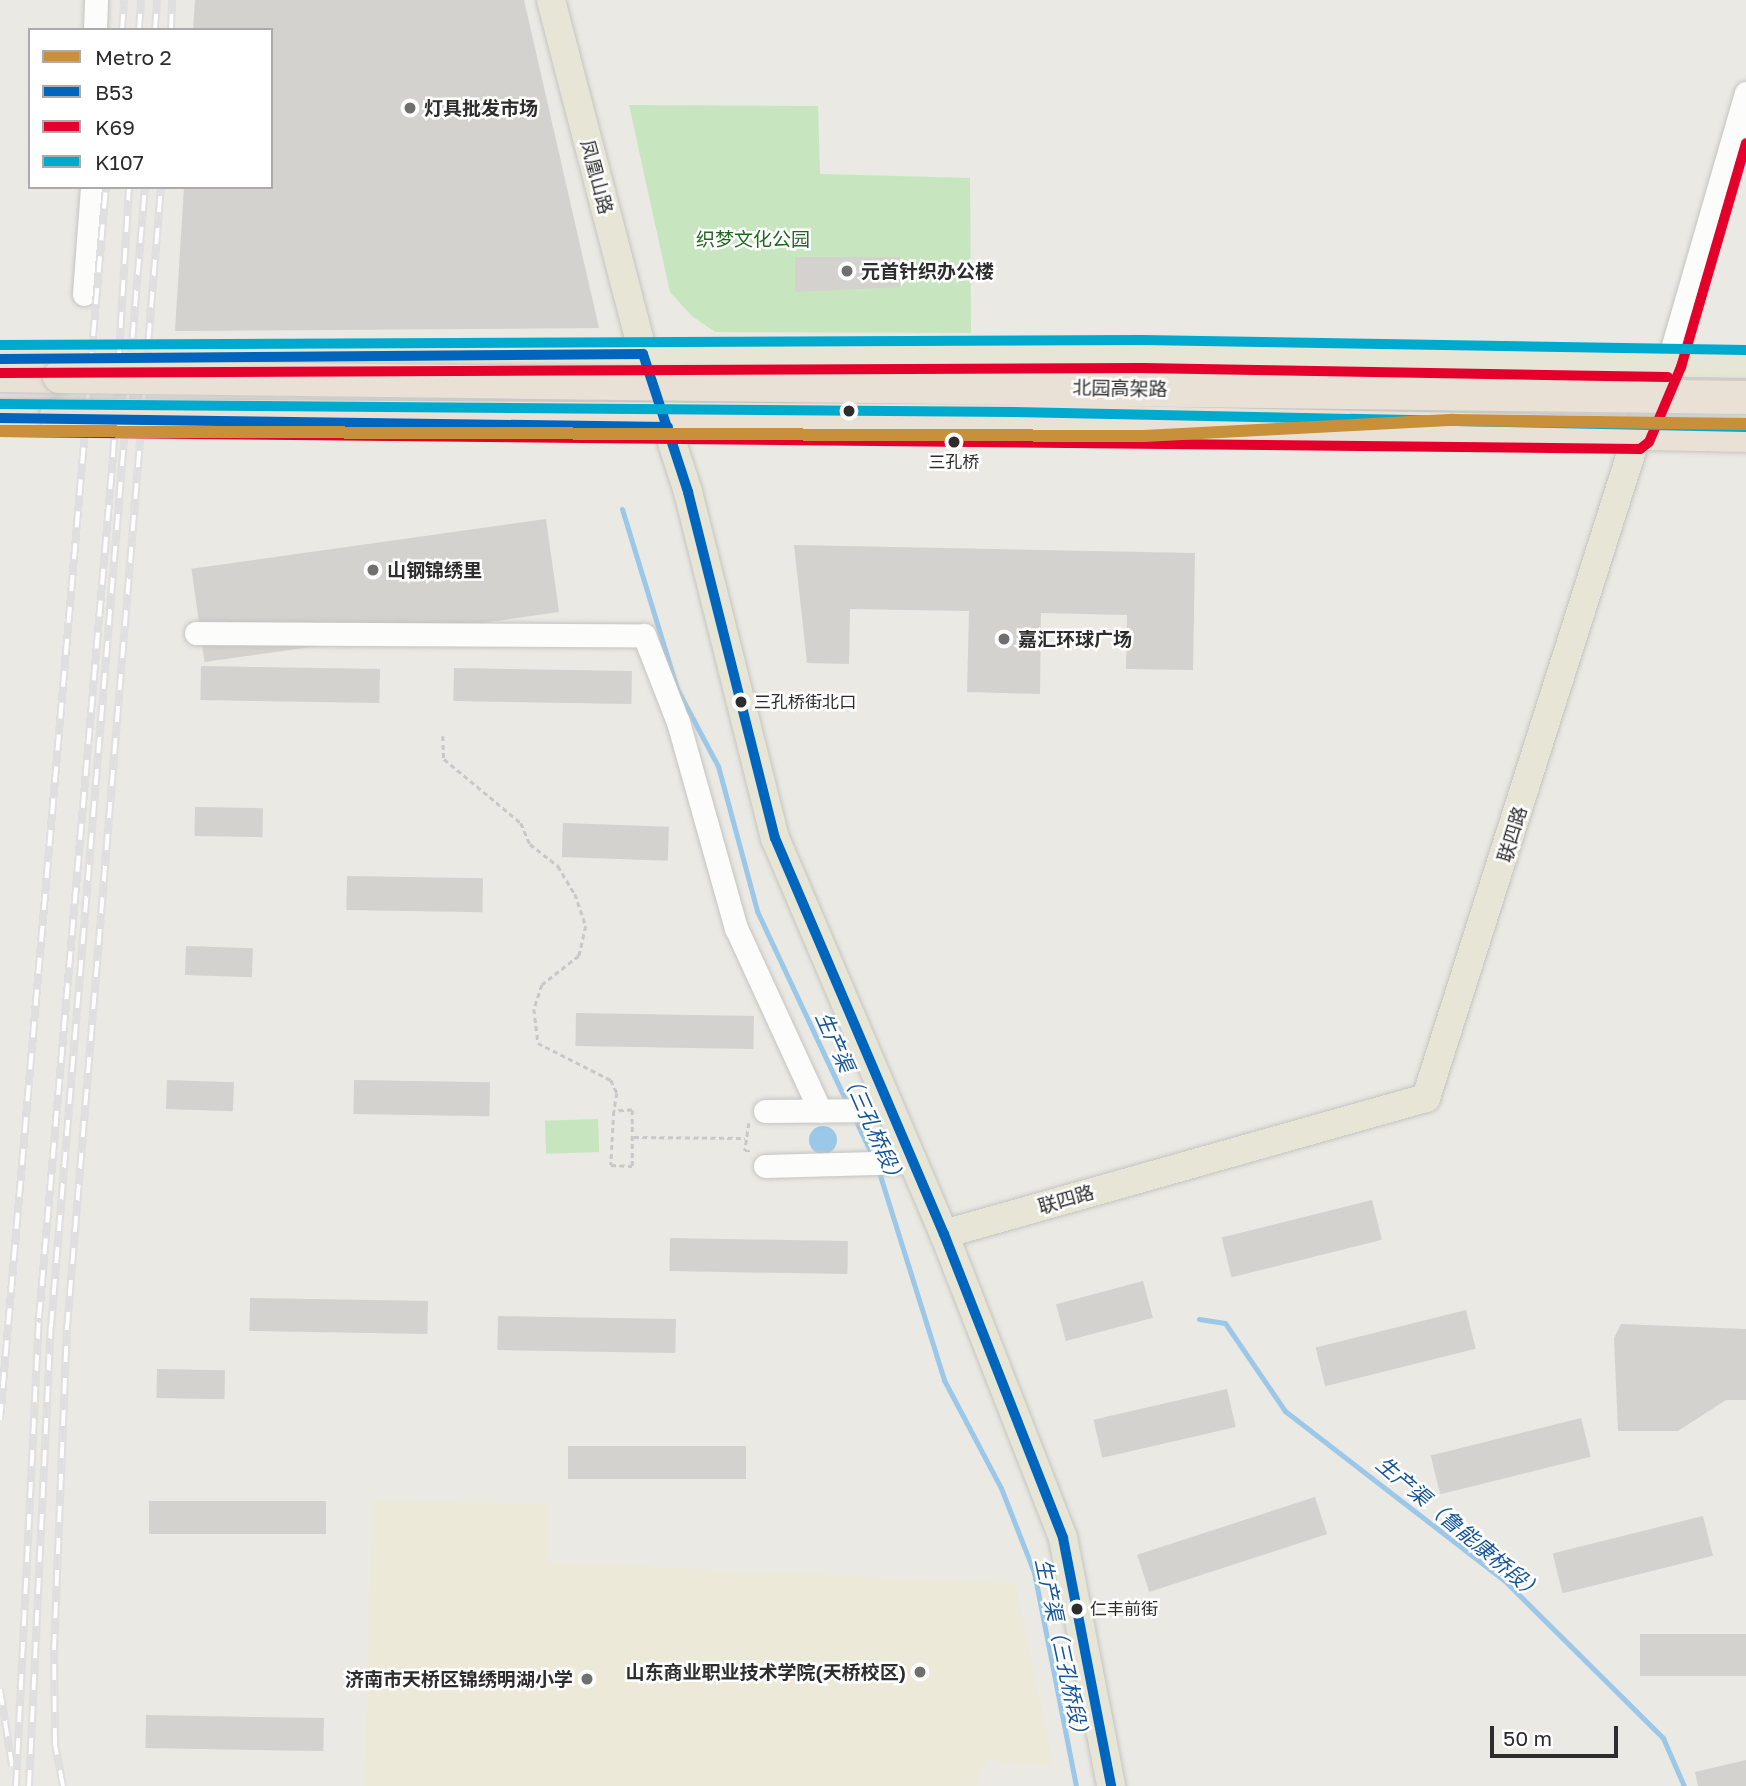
<!DOCTYPE html>
<html>
<head>
<meta charset="utf-8">
<style>
  body { margin:0 }
  #map { position:relative; width:1746px; height:1786px; overflow:hidden; background:#eae9e3; font-family:"Golos Text","Noto Sans SC",sans-serif }
  div>[style] { position:absolute }
  .education>* { inset:0; background:#ece9d9 }
  .green>* { inset:0; background:#c7e5be; transform-origin:0 0 }
  .water>* { inset:0; background:#9bc7e8 }
  .round { border-radius:50% }
  .stream>* { height:5px; margin:-2.5px; padding:0 2.5px; transform-origin:2.5px; border-radius:2.5px; background:#9bc7e8 }
  .building>* { inset:0; background:#d3d2ce; transform-origin:0 0 }
  .path>* { height:2.5px; margin-top:-1.25px; transform-origin:0; background:repeating-linear-gradient(90deg,#c8c8c8 0 5px,transparent 0 8.5px) }
  .roads { filter:drop-shadow(0 0 2px #c4c4c3) drop-shadow(0 0 2px #c4c4c3) }
  .minor>* { height:23px; margin:-11.5px; padding:0 11.5px; transform-origin:11.5px; border-radius:11.5px; background:#fcfcfb }
  .major>* { height:28px; margin:-14px; padding:0 14px; transform-origin:14px; border-radius:14px; background:#e7e6d6 }
  .highway>* { height:33px; margin:-16.5px; padding:0 16.5px; transform-origin:16.5px; border-radius:16.5px; background:#e9e1d5 }
  .rail>* { height:8px; margin-top:-4px; transform-origin:0; background:repeating-linear-gradient(90deg,#fff 0 16px,#dfdfe0 0 32px); box-sizing:border-box; border-block:2px solid #dfdfe0 }
  .bridges { filter:drop-shadow(0 0 2px #c6c5c3) drop-shadow(0 0 2px #c6c5c3) }
  .highway-bridge>* { height:33px; margin:-16.5px; padding:0 16.5px; transform-origin:16.5px; border-radius:16.5px; background:#e9e1d5 }
  .bus-1>* { height:10px; margin:-5px; padding:0 5px; transform-origin:5px; border-radius:5px; background:#0065bd }
  .bus-2>* { height:10px; margin:-5px; padding:0 5px; transform-origin:5px; border-radius:5px; background:#e4002b }
  .bus-3>* { height:10px; margin:-5px; padding:0 5px; transform-origin:5px; border-radius:5px; background:#00a9ce }
  .metro-1>* { height:12px; margin:-6px; padding:0 6px; transform-origin:6px; border-radius:6px; background:#c8903a }
  .dots>* { width:19px; height:19px; translate:-50% -50%; box-sizing:border-box; border:4px solid #fff; border-radius:50% }
  span { translate:-50% -50%; white-space:nowrap; text-align:center; line-height:1.15; -webkit-text-stroke:5px #fff; paint-order:stroke }
  .bus-label { font-size:17px; color:#2d2d2d }
  .left { translate:0 -50%; text-align:left }
  .poi-label { font-size:19px; color:#2d2d2d; font-weight:700 }
  .right { translate:-100% -50%; text-align:right }
  .street-label { font-size:19px; color:#2d2d2d }
  .park-label { font-size:19px; color:#21681f }
  .water-label { font-size:21px; color:#145499; font-style:italic }
  .legend { position:absolute; left:28px; top:28px; width:245px; height:161px; box-sizing:border-box; background:#fff; border:2px solid #ababab; margin:0; padding:9px 12px; list-style:none; font-size:21px; color:#2d2d2d }
  .legend li { display:flex; align-items:center; gap:14px; height:35px }
  .legend b { width:35px; border:2px solid #ababab }
  .scale { position:absolute; left:1490px; top:1726px; width:128px; height:32px; box-sizing:border-box; border:4px solid #2d2d2d; border-top:0; padding-left:9px; font-size:21px; line-height:24px; white-space:nowrap; color:#2d2d2d; -webkit-text-stroke:5px #fff; paint-order:stroke }
</style>
</head>
<body>
<div id="map">
  <div class="education">
    <i style="clip-path:polygon(372px 1502px,547px 1504px,547px 1562px,1015px 1584px,1054px 1767px,988px 1760px,974px 1786px,365px 1786px)"></i>
  </div>
  <div class="green">
    <i style="clip-path:polygon(629px 105px,818px 106px,820px 174px,970px 178px,971px 333px,715px 332px,692px 316px,670px 292px)"></i>
    <i style="left:598px;top:1119px;width:33px;height:53px;rotate:88deg"></i>
  </div>
  <div class="water">
    <i class="round" style="left:809px;top:1126px;width:28px;height:28px"></i>
  </div>
  <div class="stream">
    <i style="left:622px;top:509px;width:188px;rotate:73deg"></i>
    <i style="left:677px;top:689px;width:87px;rotate:62deg"></i>
    <i style="left:718px;top:766px;width:150px;rotate:74.9deg"></i>
    <i style="left:757px;top:911px;width:212px;rotate:64.9deg"></i>
    <i style="left:853px;top:1115px;width:47px;rotate:64.5deg"></i>
    <i style="left:878px;top:1169px;width:221px;rotate:72.6deg"></i>
    <i style="left:944px;top:1380px;width:122px;rotate:62.2deg"></i>
    <i style="left:1001px;top:1488px;width:90px;rotate:68.6deg"></i>
    <i style="left:1034px;top:1572px;width:218px;rotate:78.9deg"></i>
    <i style="left:1199px;top:1319px;width:26px;rotate:9deg"></i>
    <i style="left:1225px;top:1323px;width:107px;rotate:55.7deg"></i>
    <i style="left:1285px;top:1411px;width:278px;rotate:37.7deg"></i>
    <i style="left:1505px;top:1581px;width:223px;rotate:44.8deg"></i>
    <i style="left:1663px;top:1738px;width:52px;rotate:66.4deg"></i>
  </div>
  <div class="building">
    <i style="clip-path:polygon(195px 0,524px 0,599px 328px,175px 331px,184px 187px,271px 187px,271px 30px,193px 30px)"></i>
    <i style="clip-path:polygon(795px 257px,900px 257px,900px 287px,795px 292px)"></i>
    <i style="left:546px;top:519px;width:94px;height:358px;rotate:82deg"></i>
    <i style="clip-path:polygon(794px 545px,1195px 553px,1193px 670px,1126px 669px,1127px 615px,1041px 613px,1040px 694px,967px 692px,969px 611px,850px 609px,849px 664px,807px 663px)"></i>
    <i style="left:201px;top:666px;width:179px;height:34px;rotate:1deg"></i>
    <i style="left:454px;top:668px;width:178px;height:33px;rotate:1deg"></i>
    <i style="left:195px;top:807px;width:68px;height:29px;rotate:1deg"></i>
    <i style="left:563px;top:823px;width:106px;height:34px;rotate:2deg"></i>
    <i style="left:347px;top:876px;width:136px;height:34px;rotate:1deg"></i>
    <i style="left:186px;top:946px;width:67px;height:29px;rotate:2deg"></i>
    <i style="left:576px;top:1013px;width:178px;height:33px;rotate:1deg"></i>
    <i style="left:167px;top:1080px;width:67px;height:29px;rotate:2deg"></i>
    <i style="left:354px;top:1080px;width:136px;height:34px;rotate:1deg"></i>
    <i style="left:1372px;top:1200px;width:41px;height:155px;rotate:76deg"></i>
    <i style="left:670px;top:1238px;width:178px;height:33px;rotate:1deg"></i>
    <i style="left:1143px;top:1281px;width:38px;height:90px;rotate:75deg"></i>
    <i style="left:250px;top:1298px;width:178px;height:33px;rotate:1deg"></i>
    <i style="left:1466px;top:1310px;width:40px;height:155px;rotate:76deg"></i>
    <i style="left:498px;top:1316px;width:178px;height:34px;rotate:1deg"></i>
    <i style="clip-path:polygon(1621px 1324px,1746px 1329px,1746px 1400px,1726px 1400px,1678px 1431px,1618px 1431px,1614px 1338px)"></i>
    <i style="left:157px;top:1369px;width:68px;height:29px;rotate:1deg"></i>
    <i style="left:1227px;top:1389px;width:39px;height:137px;rotate:77deg"></i>
    <i style="left:1581px;top:1418px;width:40px;height:155px;rotate:76deg"></i>
    <i style="left:568px;top:1446px;width:178px;height:33px"></i>
    <i style="left:1315px;top:1497px;width:39px;height:187px;rotate:72deg"></i>
    <i style="left:149px;top:1501px;width:177px;height:33px"></i>
    <i style="left:1703px;top:1516px;width:41px;height:155px;rotate:76deg"></i>
    <i style="left:1746px;top:1634px;width:42px;height:106px;rotate:90deg"></i>
    <i style="left:146px;top:1715px;width:178px;height:33px;rotate:1deg"></i>
    <i style="clip-path:polygon(1746px 1760px,1746px 1786px,1698px 1786px,1695px 1772px)"></i>
  </div>
  <div class="path">
    <i style="left:443px;top:736px;width:23px;rotate:88deg"></i>
    <i style="left:444px;top:759px;width:100px;rotate:39.7deg"></i>
    <i style="left:521px;top:823px;width:23px;rotate:67deg"></i>
    <i style="left:530px;top:844px;width:36px;rotate:38deg"></i>
    <i style="left:558px;top:866px;width:33px;rotate:59deg"></i>
    <i style="left:575px;top:894px;width:34px;rotate:71deg"></i>
    <i style="left:586px;top:926px;width:31px;rotate:103deg"></i>
    <i style="left:579px;top:956px;width:47px;rotate:141.9deg"></i>
    <i style="left:542px;top:985px;width:25px;rotate:108deg"></i>
    <i style="left:534px;top:1009px;width:34px;rotate:83deg"></i>
    <i style="left:538px;top:1043px;width:82px;rotate:26.9deg"></i>
    <i style="left:611px;top:1080px;width:14px;rotate:65deg"></i>
    <i style="left:617px;top:1093px;width:18px;rotate:99deg"></i>
    <i style="left:614px;top:1111px;width:54px;rotate:93.2deg"></i>
    <i style="left:611px;top:1165px;width:21px;rotate:3deg"></i>
    <i style="left:632px;top:1166px;width:56px;rotate:-90deg"></i>
    <i style="left:632px;top:1110px;width:18px;rotate:177deg"></i>
    <i style="left:749px;top:1123px;width:28px;rotate:98deg"></i>
    <i style="left:745px;top:1151px;width:8px"></i>
    <i style="left:634px;top:1137px;width:111px;rotate:0.5deg"></i>
  </div>
  <div class="roads">
    <div class="minor">
      <i style="left:95px;top:30px;width:30px;rotate:-88deg"></i>
      <i style="left:84px;top:294px;width:107px;rotate:-85.7deg"></i>
      <i style="left:1668px;top:363px;width:281px;rotate:-73.9deg"></i>
      <i style="left:196px;top:633px;width:448px;rotate:0.3deg"></i>
      <i style="left:644px;top:635px;width:93px;rotate:68.7deg"></i>
      <i style="left:678px;top:722px;width:214px;rotate:74.3deg"></i>
      <i style="left:736px;top:928px;width:201px;rotate:65.3deg"></i>
      <i style="left:765px;top:1111px;width:123px;rotate:-0.5deg"></i>
      <i style="left:765px;top:1166px;width:147px;rotate:-1.6deg"></i>
    </div>
    <div class="major">
      <i style="left:551px;top:0;width:366px;rotate:75.4deg"></i>
      <i style="left:643px;top:354px;width:145px;rotate:71.9deg"></i>
      <i style="left:688px;top:492px;width:357px;rotate:75.9deg"></i>
      <i style="left:775px;top:838px;width:431px;rotate:66.9deg"></i>
      <i style="left:944px;top:1234px;width:326px;rotate:68.6deg"></i>
      <i style="left:1063px;top:1538px;width:253px;rotate:79deg"></i>
      <i style="left:0;top:359px;width:1142px;rotate:-0.25deg"></i>
      <i style="left:1142px;top:354px;width:604px;rotate:0.95deg"></i>
      <i style="left:944px;top:1234px;width:501px;rotate:-15.76deg"></i>
      <i style="left:1426px;top:1098px;width:696px;rotate:-72.35deg"></i>
      <i style="left:1637px;top:435px;width:62px;rotate:-67.2deg"></i>
    </div>
    <div class="highway">
      <i style="left:0;top:375px;width:59px;rotate:1deg"></i>
      <i style="left:0;top:415px;width:56px"></i>
    </div>
  </div>
  <div class="rail">
    <i style="left:122px;top:30px;width:30px;rotate:-86deg"></i>
    <i style="left:139px;top:30px;width:30px;rotate:-86deg"></i>
    <i style="left:155px;top:30px;width:30px;rotate:-86deg"></i>
    <i style="left:171px;top:30px;width:30px;rotate:-88deg"></i>
    <i style="left:0;top:1420px;width:1238px;rotate:-85.09deg"></i>
    <i style="left:0;top:1689px;width:78px;rotate:81.1deg"></i>
    <i style="left:16px;top:1786px;width:469px;rotate:-87.2deg"></i>
    <i style="left:39px;top:1318px;width:865px;rotate:-85.09deg"></i>
    <i style="left:113px;top:456px;width:269px;rotate:-86.6deg"></i>
    <i style="left:29px;top:1786px;width:460px;rotate:-87.3deg"></i>
    <i style="left:51px;top:1327px;width:1144px;rotate:-85.29deg"></i>
    <i style="left:63px;top:1786px;width:43px;rotate:-100.8deg"></i>
    <i style="left:55px;top:1744px;width:94px;rotate:-90.6deg"></i>
    <i style="left:54px;top:1650px;width:322px;rotate:-87.7deg"></i>
    <i style="left:67px;top:1328px;width:1145px;rotate:-85.29deg"></i>
  </div>
  <div class="bridges">
    <div class="highway-bridge">
      <i style="left:59px;top:376px;width:1687px;rotate:0.71deg"></i>
      <i style="left:56px;top:415px;width:1016px;rotate:0.34deg"></i>
      <i style="left:1072px;top:421px;width:674px;rotate:1.19deg"></i>
    </div>
  </div>
  <div class="bus-1">
    <i style="left:0;top:359px;width:643px;rotate:-0.45deg"></i>
    <i style="left:643px;top:354px;width:145px;rotate:71.9deg"></i>
    <i style="left:688px;top:492px;width:357px;rotate:75.9deg"></i>
    <i style="left:775px;top:838px;width:431px;rotate:66.9deg"></i>
    <i style="left:944px;top:1234px;width:326px;rotate:68.6deg"></i>
    <i style="left:1063px;top:1538px;width:253px;rotate:79deg"></i>
    <i style="left:0;top:418px;width:668px;rotate:0.77deg"></i>
  </div>
  <div class="bus-2">
    <i style="left:0;top:373px;width:1142px;rotate:-0.25deg"></i>
    <i style="left:1142px;top:368px;width:526px;rotate:0.98deg"></i>
    <i style="left:0;top:432px;width:1640px;rotate:0.59deg"></i>
    <i style="left:1640px;top:449px;width:11px;rotate:-38deg"></i>
    <i style="left:1649px;top:442px;width:82px;rotate:-66.9deg"></i>
    <i style="left:1681px;top:367px;width:233px;rotate:-73.8deg"></i>
  </div>
  <div class="bus-3">
    <i style="left:0;top:345px;width:1142px;rotate:-0.25deg"></i>
    <i style="left:1142px;top:340px;width:604px;rotate:0.95deg"></i>
    <i style="left:0;top:404px;width:1014px;rotate:0.45deg"></i>
    <i style="left:1014px;top:412px;width:732px;rotate:1.17deg"></i>
  </div>
  <div class="metro-1">
    <i style="left:0;top:431px;width:1144px;rotate:0.25deg"></i>
    <i style="left:1144px;top:436px;width:310px;rotate:-3deg"></i>
    <i style="left:1454px;top:420px;width:292px;rotate:0.8deg"></i>
  </div>
  <div class="dots">
    <i style="left:410px;top:108px;background:#6f6f6d"></i>
    <i style="left:847px;top:271px;background:#6f6f6d"></i>
    <i style="left:849px;top:411px;background:#2d2d2d"></i>
    <i style="left:954px;top:442px;background:#2d2d2d"></i>
    <i style="left:373px;top:570px;background:#6f6f6d"></i>
    <i style="left:1004px;top:639px;background:#6f6f6d"></i>
    <i style="left:741px;top:702px;background:#2d2d2d"></i>
    <i style="left:1077px;top:1609px;background:#2d2d2d"></i>
    <i style="left:920px;top:1672px;background:#6f6f6d"></i>
    <i style="left:587px;top:1679px;background:#6f6f6d"></i>
  </div>
  <div class="bus-label">
    <span style="left:954px;top:462px">三孔桥</span>
    <span class="left" style="left:754px;top:702px">三孔桥街北口</span>
    <span class="left" style="left:1090px;top:1609px">仁丰前街</span>
  </div>
  <div class="poi-label">
    <span class="left" style="left:424px;top:108px">灯具批发市场</span>
    <span class="left" style="left:861px;top:271px">元首针织办公楼</span>
    <span class="left" style="left:387px;top:570px">山钢锦绣里</span>
    <span class="left" style="left:1018px;top:639px">嘉汇环球广场</span>
    <span class="right" style="left:906px;top:1672px">山东商业职业技术学院(天桥校区)</span>
    <span class="right" style="left:573px;top:1679px">济南市天桥区锦绣明湖小学</span>
  </div>
  <div class="street-label">
    <span style="left:597px;top:177px;rotate:75deg">凤凰山路</span>
    <span style="left:1120px;top:388px;rotate:1deg">北园高架路</span>
    <span style="left:1512px;top:834px;rotate:-73deg">联四路</span>
    <span style="left:1066px;top:1199px;rotate:-16deg">联四路</span>
  </div>
  <div class="park-label">
    <span style="left:753px;top:239px">织梦文化公园</span>
  </div>
  <div class="water-label">
    <span style="left:861px;top:1099px;rotate:66deg">生产渠（三孔桥段）</span>
    <span style="left:1460px;top:1528px;rotate:40deg">生产渠（鲁能康桥段）</span>
    <span style="left:1063px;top:1651px;rotate:78deg">生产渠（三孔桥段）</span>
  </div>
  <ul class="legend">
  <li><b style="height:9px;background:#c8903a"></b>Metro 2</li>
  <li><b style="height:9px;background:#0065bd"></b>B53</li>
  <li><b style="height:9px;background:#e4002b"></b>K69</li>
  <li><b style="height:9px;background:#00a9ce"></b>K107</li>
  </ul>
  <div class="scale">50 m</div>
</div>
</body>
</html>
